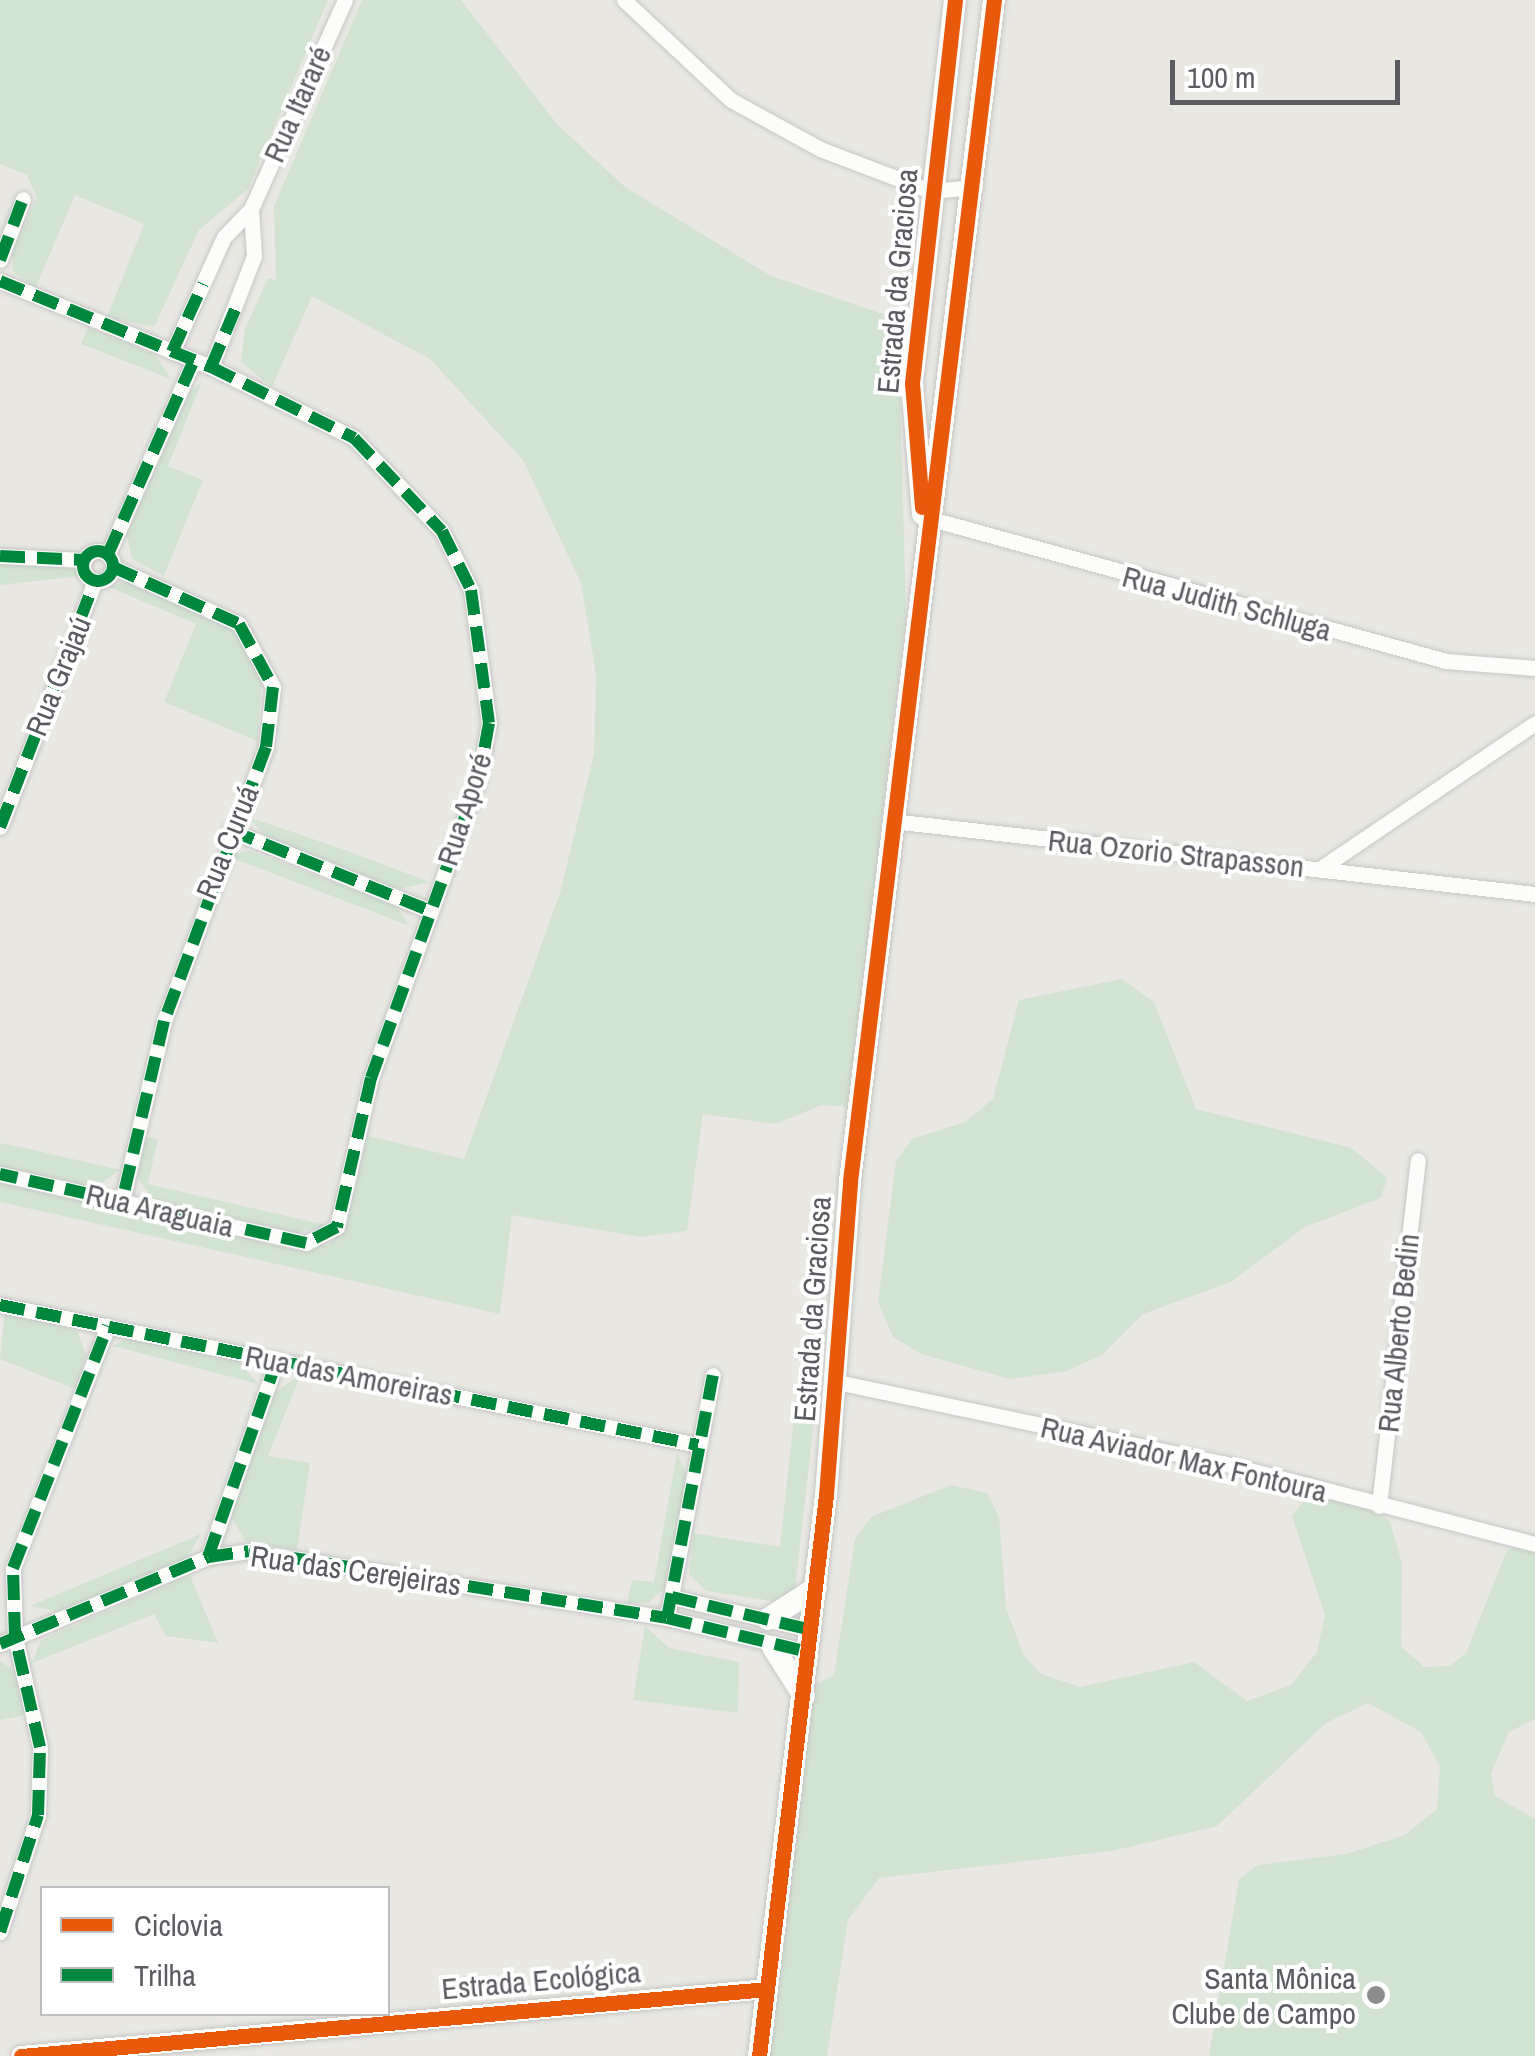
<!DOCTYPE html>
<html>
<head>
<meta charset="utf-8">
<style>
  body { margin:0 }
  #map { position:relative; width:1535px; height:2056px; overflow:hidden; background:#e9e8e3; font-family:"Archivo Narrow",sans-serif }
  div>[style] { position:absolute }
  .green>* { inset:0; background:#d2e4d1 }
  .roads { filter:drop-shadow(0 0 2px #c6c6c6) drop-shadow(0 0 2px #c6c6c6) }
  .minor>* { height:15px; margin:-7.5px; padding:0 7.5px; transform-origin:7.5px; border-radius:7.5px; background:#fcfcfb }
  .minor>.ring { margin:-7.5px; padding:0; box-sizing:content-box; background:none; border:15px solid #fcfcfb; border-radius:50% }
  .tertiary>* { height:20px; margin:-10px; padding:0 10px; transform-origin:10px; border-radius:10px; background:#fcfcfb }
  .secondary>* { height:22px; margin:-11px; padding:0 11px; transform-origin:11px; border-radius:11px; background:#fcfcfb }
  .quiet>* { height:12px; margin-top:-6px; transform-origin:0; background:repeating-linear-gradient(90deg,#00873e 0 25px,transparent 0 37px) }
  .quiet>.ring { margin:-6px; padding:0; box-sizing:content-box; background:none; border:12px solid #00873e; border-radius:50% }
  .cycleway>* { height:15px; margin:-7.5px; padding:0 7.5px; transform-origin:7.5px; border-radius:7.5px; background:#e8590c }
  .dots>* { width:28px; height:28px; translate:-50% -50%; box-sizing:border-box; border:5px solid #fff; border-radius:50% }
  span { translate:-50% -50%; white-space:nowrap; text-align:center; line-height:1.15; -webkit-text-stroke:8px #fff; paint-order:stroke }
  .street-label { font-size:30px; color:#5a5c61 }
  .poi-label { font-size:30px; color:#5a5c61 }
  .right { translate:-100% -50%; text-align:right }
  .legend { position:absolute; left:40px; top:1886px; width:350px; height:130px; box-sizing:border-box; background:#fff; border:2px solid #bdbec0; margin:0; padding:12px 18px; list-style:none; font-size:30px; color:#5a5c61 }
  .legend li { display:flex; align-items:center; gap:20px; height:50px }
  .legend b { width:50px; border:2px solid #bdbec0 }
  .scale { position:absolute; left:1170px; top:60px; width:230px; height:45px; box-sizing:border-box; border:5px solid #5a5c61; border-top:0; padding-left:12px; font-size:30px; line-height:35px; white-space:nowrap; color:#5a5c61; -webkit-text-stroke:8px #fff; paint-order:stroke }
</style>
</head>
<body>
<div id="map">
  <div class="green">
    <i style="clip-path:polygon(0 0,328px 0,248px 189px,199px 230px,154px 327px,107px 317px,144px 224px,75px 195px,35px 289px,13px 272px,12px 248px,37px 198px,27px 175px,0 164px)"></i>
    <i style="clip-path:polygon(362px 0,461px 0,557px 124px,625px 187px,771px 276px,898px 319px,906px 613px,848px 1107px,822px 1105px,775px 1124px,703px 1114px,687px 1231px,640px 1237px,512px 1215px,500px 1314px,0 1202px,0 1183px,290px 1249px,328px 1245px,346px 1225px,365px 1135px,464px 1159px,560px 893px,594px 754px,596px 674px,581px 583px,523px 460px,430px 359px,312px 296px,272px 387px,241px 362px,245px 329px,268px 278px,276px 280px,274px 206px)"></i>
    <i style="clip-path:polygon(88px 327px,156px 355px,171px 379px,81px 344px)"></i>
    <i style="clip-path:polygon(202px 382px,168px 466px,203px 480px,164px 576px,132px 559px,127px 535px,184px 396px)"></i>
    <i style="clip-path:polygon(0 564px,69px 566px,80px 576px,0 585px)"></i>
    <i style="clip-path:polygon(128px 580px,234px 631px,262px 680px,257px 741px,164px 702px,196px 624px,109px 587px)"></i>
    <i style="clip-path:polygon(248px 817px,345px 850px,430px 882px,398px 889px,266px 837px)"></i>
    <i style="clip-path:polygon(248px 850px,396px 906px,410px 926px,230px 857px)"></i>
    <i style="clip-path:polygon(1122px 979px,1154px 1002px,1196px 1109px,1352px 1148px,1387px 1178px,1381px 1198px,1305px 1227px,1231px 1282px,1143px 1314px,1102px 1355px,1067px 1371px,1010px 1379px,921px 1354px,893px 1337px,878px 1302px,896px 1161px,912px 1139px,965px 1122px,993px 1099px,1019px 1000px)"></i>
    <i style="clip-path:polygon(144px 1137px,158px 1139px,148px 1184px,326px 1225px,297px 1233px,153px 1199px,138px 1178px)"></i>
    <i style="clip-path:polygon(0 1143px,25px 1148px,120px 1170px,96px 1187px,0 1166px)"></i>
    <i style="clip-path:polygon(5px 1312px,77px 1331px,86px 1355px,75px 1389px,0 1359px)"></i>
    <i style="clip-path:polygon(129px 1338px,237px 1359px,258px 1384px,113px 1346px)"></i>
    <i style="clip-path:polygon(301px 1374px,268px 1456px,310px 1463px,297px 1550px,245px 1541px,229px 1512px,273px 1394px)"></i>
    <i style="clip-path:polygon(798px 1380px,818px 1384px,795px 1590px,772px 1601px,706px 1591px,689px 1574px,693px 1533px,780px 1547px)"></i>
    <i style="clip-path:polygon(677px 1453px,687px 1475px,667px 1586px,648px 1603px,627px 1603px,632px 1580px,654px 1582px)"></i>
    <i style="clip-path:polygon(951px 1485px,987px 1493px,999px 1517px,1006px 1608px,1023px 1654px,1041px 1674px,1080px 1687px,1194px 1662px,1247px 1701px,1291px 1685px,1317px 1652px,1325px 1615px,1292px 1516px,1310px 1492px,1375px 1508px,1390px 1522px,1402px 1563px,1401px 1646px,1424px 1667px,1450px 1666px,1466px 1653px,1507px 1550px,1535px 1537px,1535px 1719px,1509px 1732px,1491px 1773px,1495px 1796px,1535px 1819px,1535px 2056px,1209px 2056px,1239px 1879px,1258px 1865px,1346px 1854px,1405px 1835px,1437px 1809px,1440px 1767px,1421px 1732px,1368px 1703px,1326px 1723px,1217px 1826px,1112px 1851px,879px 1878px,848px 1920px,827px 2056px,758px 2056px,806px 1689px,834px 1675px,855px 1539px,871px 1517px)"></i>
    <i style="clip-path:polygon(201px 1534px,186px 1559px,60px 1612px,30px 1606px)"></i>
    <i style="clip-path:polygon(190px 1575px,218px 1643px,166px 1636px,154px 1614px,32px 1663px,41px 1640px)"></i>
    <i style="clip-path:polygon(645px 1626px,669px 1648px,739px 1662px,738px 1713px,633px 1700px)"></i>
    <i style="clip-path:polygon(0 1661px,18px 1673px,28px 1715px,0 1720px)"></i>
  </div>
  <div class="roads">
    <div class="minor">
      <i style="left:624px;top:0;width:146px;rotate:43.1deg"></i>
      <i style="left:731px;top:100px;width:102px;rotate:28.8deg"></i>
      <i style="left:820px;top:149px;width:118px;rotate:20.9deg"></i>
      <i style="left:930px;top:191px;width:45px;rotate:-5.1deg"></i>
      <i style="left:0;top:260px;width:65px;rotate:-69.3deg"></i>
      <i style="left:0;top:281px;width:228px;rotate:22.2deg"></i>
      <i style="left:211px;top:367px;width:160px;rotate:26.4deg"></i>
      <i style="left:354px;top:438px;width:128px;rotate:46.6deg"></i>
      <i style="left:442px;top:531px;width:66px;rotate:63.8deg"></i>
      <i style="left:471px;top:590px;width:134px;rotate:82.3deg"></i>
      <i style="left:489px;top:723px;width:56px;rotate:100.3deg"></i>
      <i style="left:479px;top:778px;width:319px;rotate:109.8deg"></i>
      <i style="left:371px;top:1078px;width:153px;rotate:102.9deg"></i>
      <i style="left:337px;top:1227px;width:35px;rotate:153deg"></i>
      <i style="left:306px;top:1243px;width:314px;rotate:-167.3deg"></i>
      <i style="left:172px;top:352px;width:126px;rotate:-65.7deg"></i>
      <i style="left:224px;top:237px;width:39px;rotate:-46deg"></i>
      <i style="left:251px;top:209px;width:229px;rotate:-65.8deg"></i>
      <i style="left:211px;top:367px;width:119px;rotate:-68.8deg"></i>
      <i style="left:254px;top:256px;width:47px;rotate:-93.7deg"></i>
      <i style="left:924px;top:517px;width:541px;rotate:15.42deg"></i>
      <i style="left:1446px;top:661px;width:89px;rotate:4.5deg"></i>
      <i class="ring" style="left:83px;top:551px;width:15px;height:15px"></i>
      <i style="left:108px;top:554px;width:208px;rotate:-66.1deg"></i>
      <i style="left:0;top:556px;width:84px;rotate:2.7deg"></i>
      <i style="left:113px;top:567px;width:138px;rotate:24.3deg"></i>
      <i style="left:239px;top:624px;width:72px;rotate:61.6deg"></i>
      <i style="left:273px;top:687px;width:60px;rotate:96.7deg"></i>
      <i style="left:266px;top:747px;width:292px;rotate:110.4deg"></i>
      <i style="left:164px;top:1021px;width:186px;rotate:103.1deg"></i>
      <i style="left:892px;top:821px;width:647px;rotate:6.48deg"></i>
      <i style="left:0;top:827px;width:264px;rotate:-68.9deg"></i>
      <i style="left:230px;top:830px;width:214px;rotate:22deg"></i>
      <i style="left:1321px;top:868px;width:258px;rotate:-34.1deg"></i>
      <i style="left:0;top:1305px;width:712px;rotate:11.34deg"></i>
      <i style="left:832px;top:1381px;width:399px;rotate:11.9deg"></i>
      <i style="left:1222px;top:1463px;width:323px;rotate:14.5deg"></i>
      <i style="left:1379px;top:1506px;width:348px;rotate:-83.6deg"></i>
      <i style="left:208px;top:1557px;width:209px;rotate:-70.7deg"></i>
      <i style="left:672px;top:1597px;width:144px;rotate:13.3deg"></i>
      <i style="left:667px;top:1618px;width:247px;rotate:-79.3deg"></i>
      <i style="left:0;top:1644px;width:225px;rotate:-22.7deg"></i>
      <i style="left:208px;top:1557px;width:41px;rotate:-8.3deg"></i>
      <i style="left:249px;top:1551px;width:423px;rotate:9.1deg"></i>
      <i style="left:667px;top:1618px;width:146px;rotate:13.5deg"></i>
      <i style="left:0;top:1932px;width:123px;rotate:-72deg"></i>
      <i style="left:38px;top:1815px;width:68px;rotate:-88.3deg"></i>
      <i style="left:40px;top:1747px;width:113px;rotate:-102.8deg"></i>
      <i style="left:15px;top:1637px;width:69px;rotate:-91.7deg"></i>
      <i style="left:13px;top:1568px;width:260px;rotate:-68.6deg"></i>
    </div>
    <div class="tertiary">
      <i style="left:21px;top:2056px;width:749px;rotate:-5.13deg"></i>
    </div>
    <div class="secondary">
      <i style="left:923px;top:514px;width:131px;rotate:-94.8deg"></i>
      <i style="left:912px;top:383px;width:385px;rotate:-83.6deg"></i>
      <i style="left:768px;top:1619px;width:57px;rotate:-32.9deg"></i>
      <i style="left:773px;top:1647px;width:58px;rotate:57.7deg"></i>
      <i style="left:759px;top:2056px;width:565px;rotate:-83.19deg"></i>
      <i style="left:826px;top:1495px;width:315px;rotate:-85.6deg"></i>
      <i style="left:850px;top:1181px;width:1190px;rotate:-83.05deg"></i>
    </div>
  </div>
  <div class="quiet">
    <i style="left:0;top:260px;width:65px;rotate:-69.3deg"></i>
    <i style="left:0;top:281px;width:228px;rotate:22.2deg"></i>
    <i style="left:211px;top:367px;width:160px;rotate:26.4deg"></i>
    <i style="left:354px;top:438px;width:128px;rotate:46.6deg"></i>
    <i style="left:442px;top:531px;width:66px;rotate:63.8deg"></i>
    <i style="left:471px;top:590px;width:134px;rotate:82.3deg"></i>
    <i style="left:489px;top:723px;width:56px;rotate:100.3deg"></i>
    <i style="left:479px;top:778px;width:319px;rotate:109.8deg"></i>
    <i style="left:371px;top:1078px;width:153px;rotate:102.9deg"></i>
    <i style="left:337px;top:1227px;width:35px;rotate:153deg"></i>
    <i style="left:306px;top:1243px;width:314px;rotate:-167.3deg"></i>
    <i style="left:172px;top:352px;width:75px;rotate:-65.5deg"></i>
    <i style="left:211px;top:367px;width:73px;rotate:-67.3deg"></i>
    <i class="ring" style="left:83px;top:551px;width:18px;height:18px"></i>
    <i style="left:108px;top:554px;width:208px;rotate:-66.1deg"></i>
    <i style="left:0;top:556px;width:84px;rotate:2.7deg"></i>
    <i style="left:113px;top:567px;width:138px;rotate:24.3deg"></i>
    <i style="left:239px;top:624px;width:72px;rotate:61.6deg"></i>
    <i style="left:273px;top:687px;width:60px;rotate:96.7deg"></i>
    <i style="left:266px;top:747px;width:292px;rotate:110.4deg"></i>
    <i style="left:164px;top:1021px;width:186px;rotate:103.1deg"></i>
    <i style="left:0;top:827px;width:264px;rotate:-68.9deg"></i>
    <i style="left:230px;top:830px;width:214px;rotate:22deg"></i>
    <i style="left:0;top:1305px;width:712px;rotate:11.34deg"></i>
    <i style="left:208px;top:1557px;width:209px;rotate:-70.7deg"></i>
    <i style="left:672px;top:1597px;width:144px;rotate:13.3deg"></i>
    <i style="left:667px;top:1618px;width:247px;rotate:-79.3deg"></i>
    <i style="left:0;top:1644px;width:225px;rotate:-22.7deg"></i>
    <i style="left:208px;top:1557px;width:41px;rotate:-8.3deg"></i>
    <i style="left:249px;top:1551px;width:423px;rotate:9.1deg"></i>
    <i style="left:667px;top:1618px;width:146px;rotate:13.5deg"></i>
    <i style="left:0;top:1932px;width:123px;rotate:-72deg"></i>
    <i style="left:38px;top:1815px;width:68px;rotate:-88.3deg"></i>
    <i style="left:40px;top:1747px;width:113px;rotate:-102.8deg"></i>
    <i style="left:15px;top:1637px;width:69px;rotate:-91.7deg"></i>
    <i style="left:13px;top:1568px;width:260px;rotate:-68.6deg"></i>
  </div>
  <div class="cycleway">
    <i style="left:922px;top:507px;width:124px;rotate:-94.6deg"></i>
    <i style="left:912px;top:383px;width:385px;rotate:-83.6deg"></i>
    <i style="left:21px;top:2056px;width:749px;rotate:-5.13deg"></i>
    <i style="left:759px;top:2056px;width:565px;rotate:-83.19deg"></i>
    <i style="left:826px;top:1495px;width:315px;rotate:-85.6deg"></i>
    <i style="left:850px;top:1181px;width:1190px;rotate:-83.05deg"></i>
  </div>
  <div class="dots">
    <i style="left:1376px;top:1995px;background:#8c8d8e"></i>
  </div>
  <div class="street-label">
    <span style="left:297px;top:104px;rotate:-66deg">Rua Itararé</span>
    <span style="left:897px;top:281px;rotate:-85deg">Estrada da Graciosa</span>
    <span style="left:1227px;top:603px;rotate:15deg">Rua Judith Schluga</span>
    <span style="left:58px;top:676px;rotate:-68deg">Rua Grajaú</span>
    <span style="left:464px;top:809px;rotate:-72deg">Rua Aporé</span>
    <span style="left:227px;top:842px;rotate:-68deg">Rua Curuá</span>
    <span style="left:1176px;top:853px;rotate:6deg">Rua Ozorio Strapasson</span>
    <span style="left:160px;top:1210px;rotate:13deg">Rua Araguaia</span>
    <span style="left:812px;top:1309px;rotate:-86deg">Estrada da Graciosa</span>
    <span style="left:1398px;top:1333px;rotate:-84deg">Rua Alberto Bedin</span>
    <span style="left:349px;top:1375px;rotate:11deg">Rua das Amoreiras</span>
    <span style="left:1184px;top:1459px;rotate:13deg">Rua Aviador Max Fontoura</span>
    <span style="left:356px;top:1570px;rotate:8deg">Rua das Cerejeiras</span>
    <span style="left:541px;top:1980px;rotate:-5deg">Estrada Ecológica</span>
  </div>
  <div class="poi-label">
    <span class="right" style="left:1356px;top:1995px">Santa Mônica<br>Clube de Campo</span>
  </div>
  <ul class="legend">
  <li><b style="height:12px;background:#e8590c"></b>Ciclovia</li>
  <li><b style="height:12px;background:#00873e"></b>Trilha</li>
  </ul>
  <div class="scale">100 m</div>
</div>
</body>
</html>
